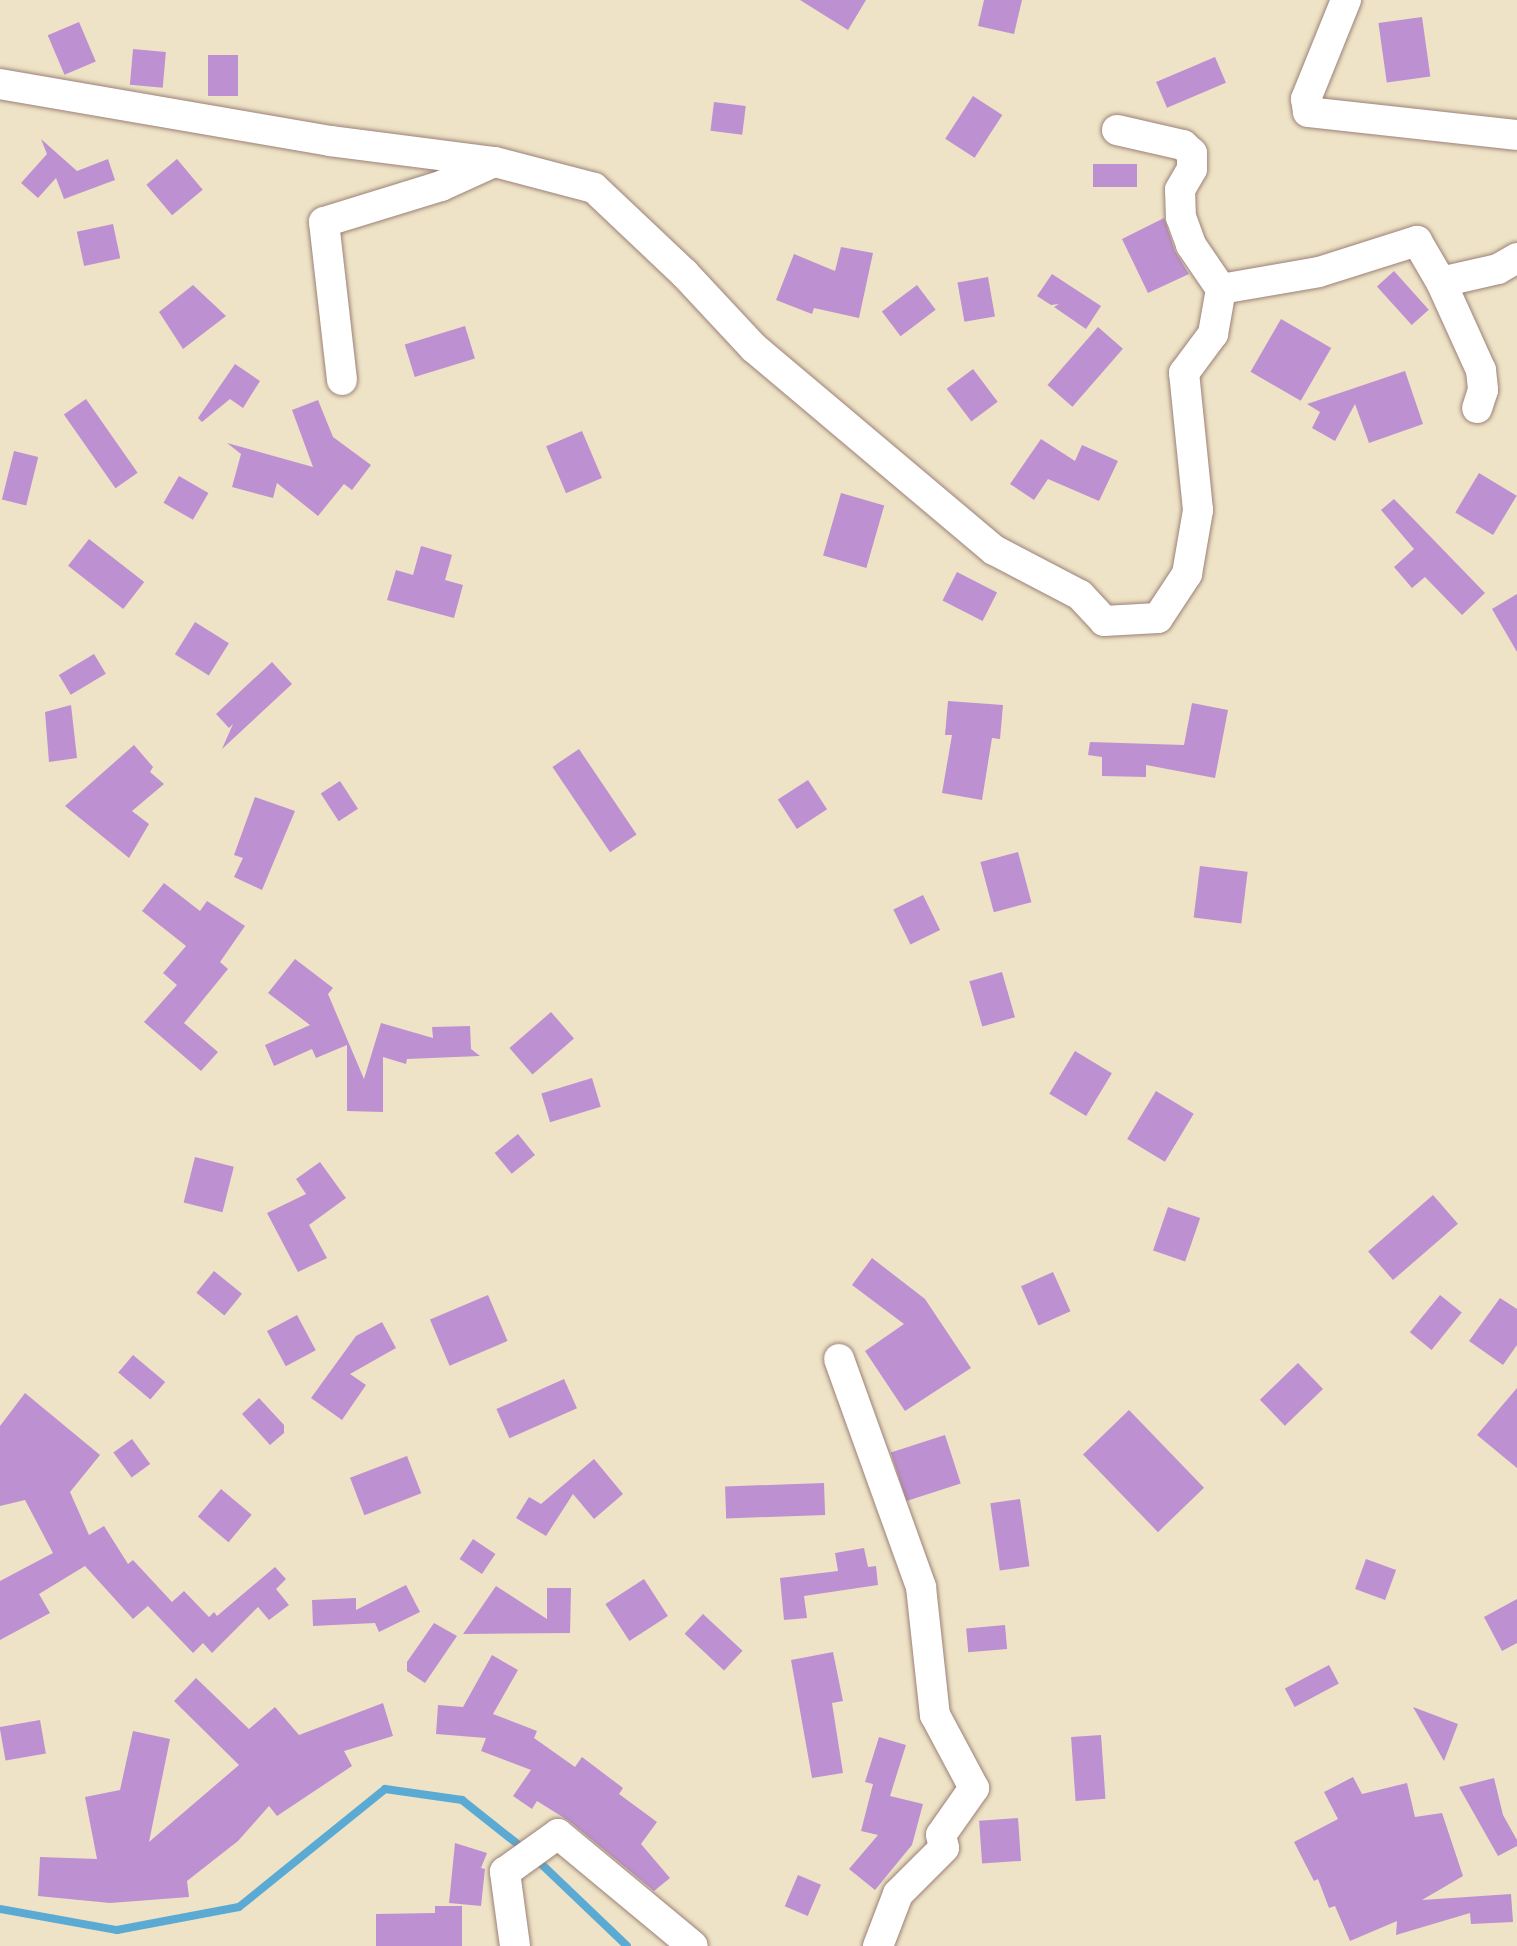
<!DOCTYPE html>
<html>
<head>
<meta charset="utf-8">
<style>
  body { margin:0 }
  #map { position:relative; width:1517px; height:1946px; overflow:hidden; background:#eee3c6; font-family:"EB Garamond",serif }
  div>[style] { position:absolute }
  .stream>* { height:8px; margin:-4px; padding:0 4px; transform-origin:4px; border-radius:4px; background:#5aaad4 }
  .building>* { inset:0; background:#bd91d1; transform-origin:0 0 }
  .roads { filter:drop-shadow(0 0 2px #9c8178) drop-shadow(0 0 2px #9c8178) }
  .minor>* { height:30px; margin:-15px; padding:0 15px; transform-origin:15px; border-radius:15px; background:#fff }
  span { translate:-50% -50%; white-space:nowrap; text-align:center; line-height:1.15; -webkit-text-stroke:5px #f7f3e8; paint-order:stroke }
</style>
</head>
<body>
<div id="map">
  <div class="stream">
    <i style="left:535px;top:1858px;width:127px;rotate:43.7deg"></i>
    <i style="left:0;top:1909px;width:119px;rotate:10.2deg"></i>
    <i style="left:117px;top:1930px;width:124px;rotate:-10.7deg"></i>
    <i style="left:239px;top:1907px;width:188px;rotate:-38.9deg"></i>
    <i style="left:385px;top:1789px;width:78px;rotate:8.1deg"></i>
    <i style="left:462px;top:1800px;width:80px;rotate:38.4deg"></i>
  </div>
  <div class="building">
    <i style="clip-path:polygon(800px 0,866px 0,848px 30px)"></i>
    <i style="clip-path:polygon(984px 0,1022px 0,1014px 34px,978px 26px)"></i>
    <i style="left:1422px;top:17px;width:60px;height:44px;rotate:82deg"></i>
    <i style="left:79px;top:22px;width:43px;height:34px;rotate:67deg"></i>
    <i style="left:133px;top:49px;width:33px;height:36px;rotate:5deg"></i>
    <i style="left:208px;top:55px;width:30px;height:41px"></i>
    <i style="left:1215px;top:57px;width:28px;height:64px;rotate:67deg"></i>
    <i style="left:973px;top:96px;width:35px;height:51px;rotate:33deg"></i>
    <i style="left:714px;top:102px;width:32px;height:29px;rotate:7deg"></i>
    <i style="clip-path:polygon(41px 139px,77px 171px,108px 159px,115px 180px,64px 199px,56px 178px,38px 198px,21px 183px,47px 154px)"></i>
    <i style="left:177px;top:159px;width:40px;height:40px;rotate:50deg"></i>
    <i style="left:1093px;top:164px;width:44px;height:23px"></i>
    <i style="clip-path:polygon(1164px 218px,1175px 251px,1189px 274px,1148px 293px,1122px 239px)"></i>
    <i style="left:113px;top:224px;width:35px;height:37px;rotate:78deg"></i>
    <i style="clip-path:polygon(841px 247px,873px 253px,859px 318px,814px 308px,812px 314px,776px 300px,794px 254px,835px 271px)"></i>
    <i style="left:1394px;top:271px;width:52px;height:23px;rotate:48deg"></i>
    <i style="clip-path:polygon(1052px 274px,1101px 306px,1086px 329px,1054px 307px,1059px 304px,1051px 305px,1037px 296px)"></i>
    <i style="left:988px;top:277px;width:40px;height:31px;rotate:80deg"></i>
    <i style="clip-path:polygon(193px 285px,226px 316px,183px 349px,159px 312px)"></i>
    <i style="left:917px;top:285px;width:31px;height:44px;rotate:53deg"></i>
    <i style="left:1281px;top:319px;width:58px;height:61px;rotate:30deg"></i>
    <i style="left:465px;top:326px;width:34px;height:63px;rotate:73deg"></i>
    <i style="left:1098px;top:327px;width:33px;height:77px;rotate:41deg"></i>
    <i style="clip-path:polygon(235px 364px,260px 381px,243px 408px,230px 399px,202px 422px,198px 418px)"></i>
    <i style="left:973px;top:369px;width:41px;height:33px;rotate:53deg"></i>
    <i style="clip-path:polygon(1405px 371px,1423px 424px,1369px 443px,1355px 404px,1335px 441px,1312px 428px,1320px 412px,1307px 404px)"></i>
    <i style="left:86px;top:399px;width:90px;height:27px;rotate:55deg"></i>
    <i style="clip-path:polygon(318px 400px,333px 437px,371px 465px,352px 490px,344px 484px,318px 516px,277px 483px,273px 498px,232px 487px,241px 454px,227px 443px,313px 467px,292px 410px)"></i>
    <i style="left:582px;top:431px;width:51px;height:39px;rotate:67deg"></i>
    <i style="clip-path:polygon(1041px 439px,1075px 461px,1082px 445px,1118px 461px,1099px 501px,1048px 479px,1034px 500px,1010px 484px)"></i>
    <i style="left:14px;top:451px;width:25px;height:50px;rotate:14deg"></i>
    <i style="left:1479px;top:473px;width:44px;height:46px;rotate:31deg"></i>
    <i style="left:179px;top:476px;width:34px;height:31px;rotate:30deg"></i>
    <i style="left:841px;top:493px;width:45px;height:65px;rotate:16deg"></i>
    <i style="clip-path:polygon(1394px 499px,1485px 593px,1462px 615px,1425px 577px,1412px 588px,1394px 567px,1414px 549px,1381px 510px)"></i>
    <i style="left:89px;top:539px;width:70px;height:34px;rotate:38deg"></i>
    <i style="clip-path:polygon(421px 546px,452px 555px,445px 580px,463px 585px,454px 618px,387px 600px,396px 570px,413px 575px)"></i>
    <i style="left:957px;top:572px;width:45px;height:32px;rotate:27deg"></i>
    <i style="clip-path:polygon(1517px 594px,1517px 652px,1492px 609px)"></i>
    <i style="left:195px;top:622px;width:40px;height:38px;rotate:32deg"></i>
    <i style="left:94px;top:654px;width:23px;height:41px;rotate:59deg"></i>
    <i style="clip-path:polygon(272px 662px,292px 684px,222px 749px,233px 724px,229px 728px,216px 714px)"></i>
    <i style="clip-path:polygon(948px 701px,1003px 705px,1000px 739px,992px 738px,982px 800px,942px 793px,952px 735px,945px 735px)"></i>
    <i style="clip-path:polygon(1192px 703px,1228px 710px,1215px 778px,1146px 765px,1146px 777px,1102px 776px,1102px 757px,1088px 755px,1090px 742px,1184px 745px)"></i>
    <i style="clip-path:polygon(71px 705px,77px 758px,49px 762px,45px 712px)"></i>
    <i style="clip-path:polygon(134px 745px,153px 767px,150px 772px,164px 784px,132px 811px,149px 824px,129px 858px,65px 806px)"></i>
    <i style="left:579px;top:749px;width:103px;height:32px;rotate:56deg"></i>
    <i style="left:808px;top:780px;width:35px;height:36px;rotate:57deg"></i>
    <i style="left:340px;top:781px;width:33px;height:23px;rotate:57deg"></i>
    <i style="clip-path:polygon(255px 797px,295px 811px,262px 890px,234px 877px,243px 858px,234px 855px)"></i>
    <i style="left:1018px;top:852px;width:52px;height:39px;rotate:75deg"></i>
    <i style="left:1200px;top:866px;width:48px;height:52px;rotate:7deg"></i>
    <i style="clip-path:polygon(164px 883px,200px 911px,207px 901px,245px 926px,220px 962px,228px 969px,184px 1023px,218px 1052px,201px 1071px,144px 1022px,177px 985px,163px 973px,186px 946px,142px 911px)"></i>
    <i style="left:923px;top:895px;width:39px;height:33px;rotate:64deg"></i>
    <i style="clip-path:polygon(295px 959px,333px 988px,328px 994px,364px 1079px,381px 1023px,433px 1038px,432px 1027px,470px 1026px,471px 1049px,480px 1056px,407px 1059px,406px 1064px,383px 1057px,383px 1112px,347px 1111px,347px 1045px,316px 1058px,312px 1049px,274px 1066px,265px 1045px,310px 1025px,268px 993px)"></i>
    <i style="left:1002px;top:972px;width:47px;height:34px;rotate:74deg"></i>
    <i style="left:551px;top:1012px;width:35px;height:55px;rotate:49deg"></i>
    <i style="left:1075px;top:1051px;width:43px;height:50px;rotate:31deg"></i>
    <i style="left:592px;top:1078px;width:30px;height:53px;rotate:73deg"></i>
    <i style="left:1156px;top:1091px;width:44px;height:56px;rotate:31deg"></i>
    <i style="left:518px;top:1134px;width:27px;height:30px;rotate:51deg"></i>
    <i style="left:195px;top:1157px;width:40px;height:47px;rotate:14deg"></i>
    <i style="clip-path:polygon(320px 1162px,346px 1198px,309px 1225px,327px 1258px,298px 1272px,267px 1213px,306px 1194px,296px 1179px)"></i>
    <i style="left:1433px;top:1195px;width:38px;height:86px;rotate:49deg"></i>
    <i style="left:1168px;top:1207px;width:34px;height:46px;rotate:19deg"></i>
    <i style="clip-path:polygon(872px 1258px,925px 1299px,971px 1368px,905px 1411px,865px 1351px,904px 1324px,852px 1285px)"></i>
    <i style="left:214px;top:1271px;width:36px;height:28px;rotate:39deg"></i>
    <i style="left:1053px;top:1272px;width:43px;height:35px;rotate:66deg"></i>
    <i style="left:488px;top:1295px;width:50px;height:63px;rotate:67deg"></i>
    <i style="left:1440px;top:1295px;width:28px;height:48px;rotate:39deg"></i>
    <i style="clip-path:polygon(1500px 1298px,1517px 1309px,1517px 1345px,1503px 1365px,1469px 1341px)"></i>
    <i style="left:297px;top:1315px;width:40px;height:34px;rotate:62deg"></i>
    <i style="clip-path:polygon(382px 1322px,396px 1348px,350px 1374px,366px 1385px,342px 1420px,311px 1398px,356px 1336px)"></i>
    <i style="left:133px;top:1355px;width:42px;height:23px;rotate:40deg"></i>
    <i style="left:1298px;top:1363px;width:36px;height:53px;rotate:46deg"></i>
    <i style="left:564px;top:1379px;width:32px;height:74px;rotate:66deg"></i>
    <i style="clip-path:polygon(1517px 1388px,1517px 1468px,1477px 1435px)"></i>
    <i style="clip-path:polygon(25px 1393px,100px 1455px,70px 1492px,89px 1535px,104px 1526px,128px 1564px,133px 1560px,172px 1602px,184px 1591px,209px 1617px,214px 1612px,217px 1616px,275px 1567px,286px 1579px,276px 1589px,289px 1605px,269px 1620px,258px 1607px,212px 1653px,203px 1643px,193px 1653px,148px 1606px,133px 1619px,85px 1566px,39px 1594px,50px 1613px,0 1640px,0 1581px,53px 1553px,25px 1500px,0 1506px,0 1426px)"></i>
    <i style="clip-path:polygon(259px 1398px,284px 1425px,284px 1433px,270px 1445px,242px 1414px)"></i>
    <i style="left:1129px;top:1410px;width:108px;height:64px;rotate:46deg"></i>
    <i style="left:945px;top:1435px;width:51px;height:57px;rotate:72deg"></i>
    <i style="left:132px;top:1439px;width:31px;height:23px;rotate:54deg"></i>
    <i style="left:407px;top:1456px;width:40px;height:61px;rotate:69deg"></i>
    <i style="clip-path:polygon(594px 1459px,623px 1494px,594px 1519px,573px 1494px,546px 1536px,516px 1518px,529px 1497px,541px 1504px)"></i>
    <i style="left:824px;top:1483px;width:32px;height:99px;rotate:88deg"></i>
    <i style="left:221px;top:1489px;width:40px;height:36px;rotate:40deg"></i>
    <i style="left:1020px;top:1499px;width:68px;height:30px;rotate:82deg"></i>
    <i style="left:473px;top:1539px;width:27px;height:24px;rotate:34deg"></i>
    <i style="clip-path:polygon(864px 1548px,868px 1567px,876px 1566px,878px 1585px,804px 1596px,807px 1618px,784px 1620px,780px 1578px,838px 1571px,835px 1553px)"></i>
    <i style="left:1366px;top:1559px;width:32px;height:32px;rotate:20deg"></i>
    <i style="left:644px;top:1579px;width:44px;height:46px;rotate:57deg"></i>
    <i style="clip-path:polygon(406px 1585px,420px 1612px,379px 1632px,375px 1623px,313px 1626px,312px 1600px,356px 1598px,356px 1610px)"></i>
    <i style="clip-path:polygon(496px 1586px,547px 1619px,547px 1588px,571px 1588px,570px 1633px,463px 1634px)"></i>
    <i style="clip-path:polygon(1517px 1599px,1517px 1643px,1502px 1651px,1484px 1617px)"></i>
    <i style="left:703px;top:1614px;width:54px;height:27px;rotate:43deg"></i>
    <i style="clip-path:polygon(434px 1623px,457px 1636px,425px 1683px,407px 1671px,407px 1662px)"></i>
    <i style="left:1005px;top:1625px;width:24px;height:39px;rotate:85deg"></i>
    <i style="clip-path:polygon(833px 1652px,843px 1701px,832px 1703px,843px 1773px,812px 1778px,791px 1660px)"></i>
    <i style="clip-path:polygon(492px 1655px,518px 1670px,493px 1714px,537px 1731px,534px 1738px,575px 1767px,582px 1757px,623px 1788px,619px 1794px,657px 1822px,641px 1844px,670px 1878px,654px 1891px,569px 1821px,537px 1801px,532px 1809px,513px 1796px,531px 1770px,481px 1751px,486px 1738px,436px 1734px,438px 1705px,463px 1707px)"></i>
    <i style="left:1329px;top:1665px;width:21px;height:50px;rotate:62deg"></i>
    <i style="clip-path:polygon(196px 1678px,249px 1729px,275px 1707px,299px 1735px,383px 1703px,393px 1736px,344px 1751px,352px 1766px,277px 1816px,269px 1806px,238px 1841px,187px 1881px,189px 1897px,110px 1903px,38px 1896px,40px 1857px,97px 1859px,85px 1797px,120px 1790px,133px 1731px,170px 1739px,149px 1842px,239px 1765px,174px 1701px)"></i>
    <i style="clip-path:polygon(1413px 1707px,1458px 1724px,1444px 1761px)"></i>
    <i style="left:40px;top:1720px;width:34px;height:41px;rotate:80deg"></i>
    <i style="left:1101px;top:1735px;width:64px;height:30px;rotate:86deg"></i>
    <i style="clip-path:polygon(879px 1737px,906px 1745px,890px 1796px,923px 1804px,912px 1845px,875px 1890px,849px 1869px,878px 1835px,861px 1831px,873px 1784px,865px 1782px)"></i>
    <i style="clip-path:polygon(1353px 1777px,1362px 1794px,1407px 1783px,1415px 1817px,1442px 1813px,1463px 1876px,1422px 1900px,1511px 1894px,1513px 1922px,1471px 1924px,1470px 1913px,1396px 1935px,1397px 1921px,1350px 1941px,1335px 1906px,1329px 1908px,1318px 1879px,1314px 1881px,1294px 1842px,1338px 1819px,1324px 1792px)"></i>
    <i style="clip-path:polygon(1494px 1778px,1503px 1815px,1517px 1840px,1517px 1846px,1498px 1856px,1459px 1787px)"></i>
    <i style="left:1018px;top:1818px;width:43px;height:39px;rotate:86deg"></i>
    <i style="clip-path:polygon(455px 1843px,487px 1853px,481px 1868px,485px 1869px,481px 1906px,449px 1903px)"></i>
    <i style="left:798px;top:1875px;width:25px;height:34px;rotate:23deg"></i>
    <i style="clip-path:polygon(435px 1906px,462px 1906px,462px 1946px,376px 1946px,376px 1914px,435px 1913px)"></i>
  </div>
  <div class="roads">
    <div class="minor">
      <i style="left:1346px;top:0;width:107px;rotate:112deg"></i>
      <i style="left:1306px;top:99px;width:13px;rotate:81deg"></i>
      <i style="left:1308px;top:112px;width:210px;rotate:6.3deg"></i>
      <i style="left:0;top:84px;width:335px;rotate:9.8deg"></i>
      <i style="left:330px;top:141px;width:166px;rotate:7.3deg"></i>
      <i style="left:495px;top:162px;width:102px;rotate:14.7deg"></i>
      <i style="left:594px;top:188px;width:124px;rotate:43.4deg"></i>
      <i style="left:684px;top:273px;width:103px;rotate:47deg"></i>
      <i style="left:754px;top:348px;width:314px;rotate:40.1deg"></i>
      <i style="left:994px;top:550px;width:97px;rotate:27.6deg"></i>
      <i style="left:1080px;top:595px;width:35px;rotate:47deg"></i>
      <i style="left:1104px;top:621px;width:54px;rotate:-3.2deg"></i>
      <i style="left:1158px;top:618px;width:53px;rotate:-56.6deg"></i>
      <i style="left:1187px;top:574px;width:65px;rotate:-80.2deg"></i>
      <i style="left:1198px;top:510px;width:138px;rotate:-95.8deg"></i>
      <i style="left:1184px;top:373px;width:49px;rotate:-53.4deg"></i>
      <i style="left:1213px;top:334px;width:46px;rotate:-79.9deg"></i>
      <i style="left:1221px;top:289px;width:99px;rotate:-9.8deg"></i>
      <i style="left:1319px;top:272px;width:103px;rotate:-17.6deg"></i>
      <i style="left:1417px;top:241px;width:48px;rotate:59.7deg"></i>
      <i style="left:1441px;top:282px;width:58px;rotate:-12.8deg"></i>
      <i style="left:1498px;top:269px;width:22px;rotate:-30deg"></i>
      <i style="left:1117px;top:130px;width:68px;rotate:12.8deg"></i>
      <i style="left:1183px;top:145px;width:12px;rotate:42deg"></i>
      <i style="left:1192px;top:153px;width:16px;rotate:90deg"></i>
      <i style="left:1192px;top:169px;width:24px;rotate:120deg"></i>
      <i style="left:1180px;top:190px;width:27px;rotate:88deg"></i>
      <i style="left:1181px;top:217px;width:30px;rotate:70deg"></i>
      <i style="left:1191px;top:245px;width:53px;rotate:55.7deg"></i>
      <i style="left:1441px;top:282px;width:97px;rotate:65.6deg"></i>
      <i style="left:1481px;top:370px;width:20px;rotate:84deg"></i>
      <i style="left:1483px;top:390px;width:19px;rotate:108deg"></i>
      <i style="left:342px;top:380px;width:159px;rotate:-96.5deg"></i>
      <i style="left:324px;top:222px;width:122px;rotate:-17.1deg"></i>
      <i style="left:441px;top:186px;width:58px;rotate:-24.4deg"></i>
      <i style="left:839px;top:1359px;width:242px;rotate:70.2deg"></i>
      <i style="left:921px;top:1587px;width:129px;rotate:83.8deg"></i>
      <i style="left:935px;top:1715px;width:83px;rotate:61.9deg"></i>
      <i style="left:974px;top:1788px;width:57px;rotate:125.1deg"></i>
      <i style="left:941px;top:1835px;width:13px;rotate:77deg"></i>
      <i style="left:944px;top:1848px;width:65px;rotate:135deg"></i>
      <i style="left:898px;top:1894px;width:56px;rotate:111deg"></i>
      <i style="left:515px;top:1946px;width:75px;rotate:-97.7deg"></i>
      <i style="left:505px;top:1872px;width:65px;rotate:-35.6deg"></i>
      <i style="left:558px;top:1834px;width:175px;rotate:39.7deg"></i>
    </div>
  </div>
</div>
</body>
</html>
